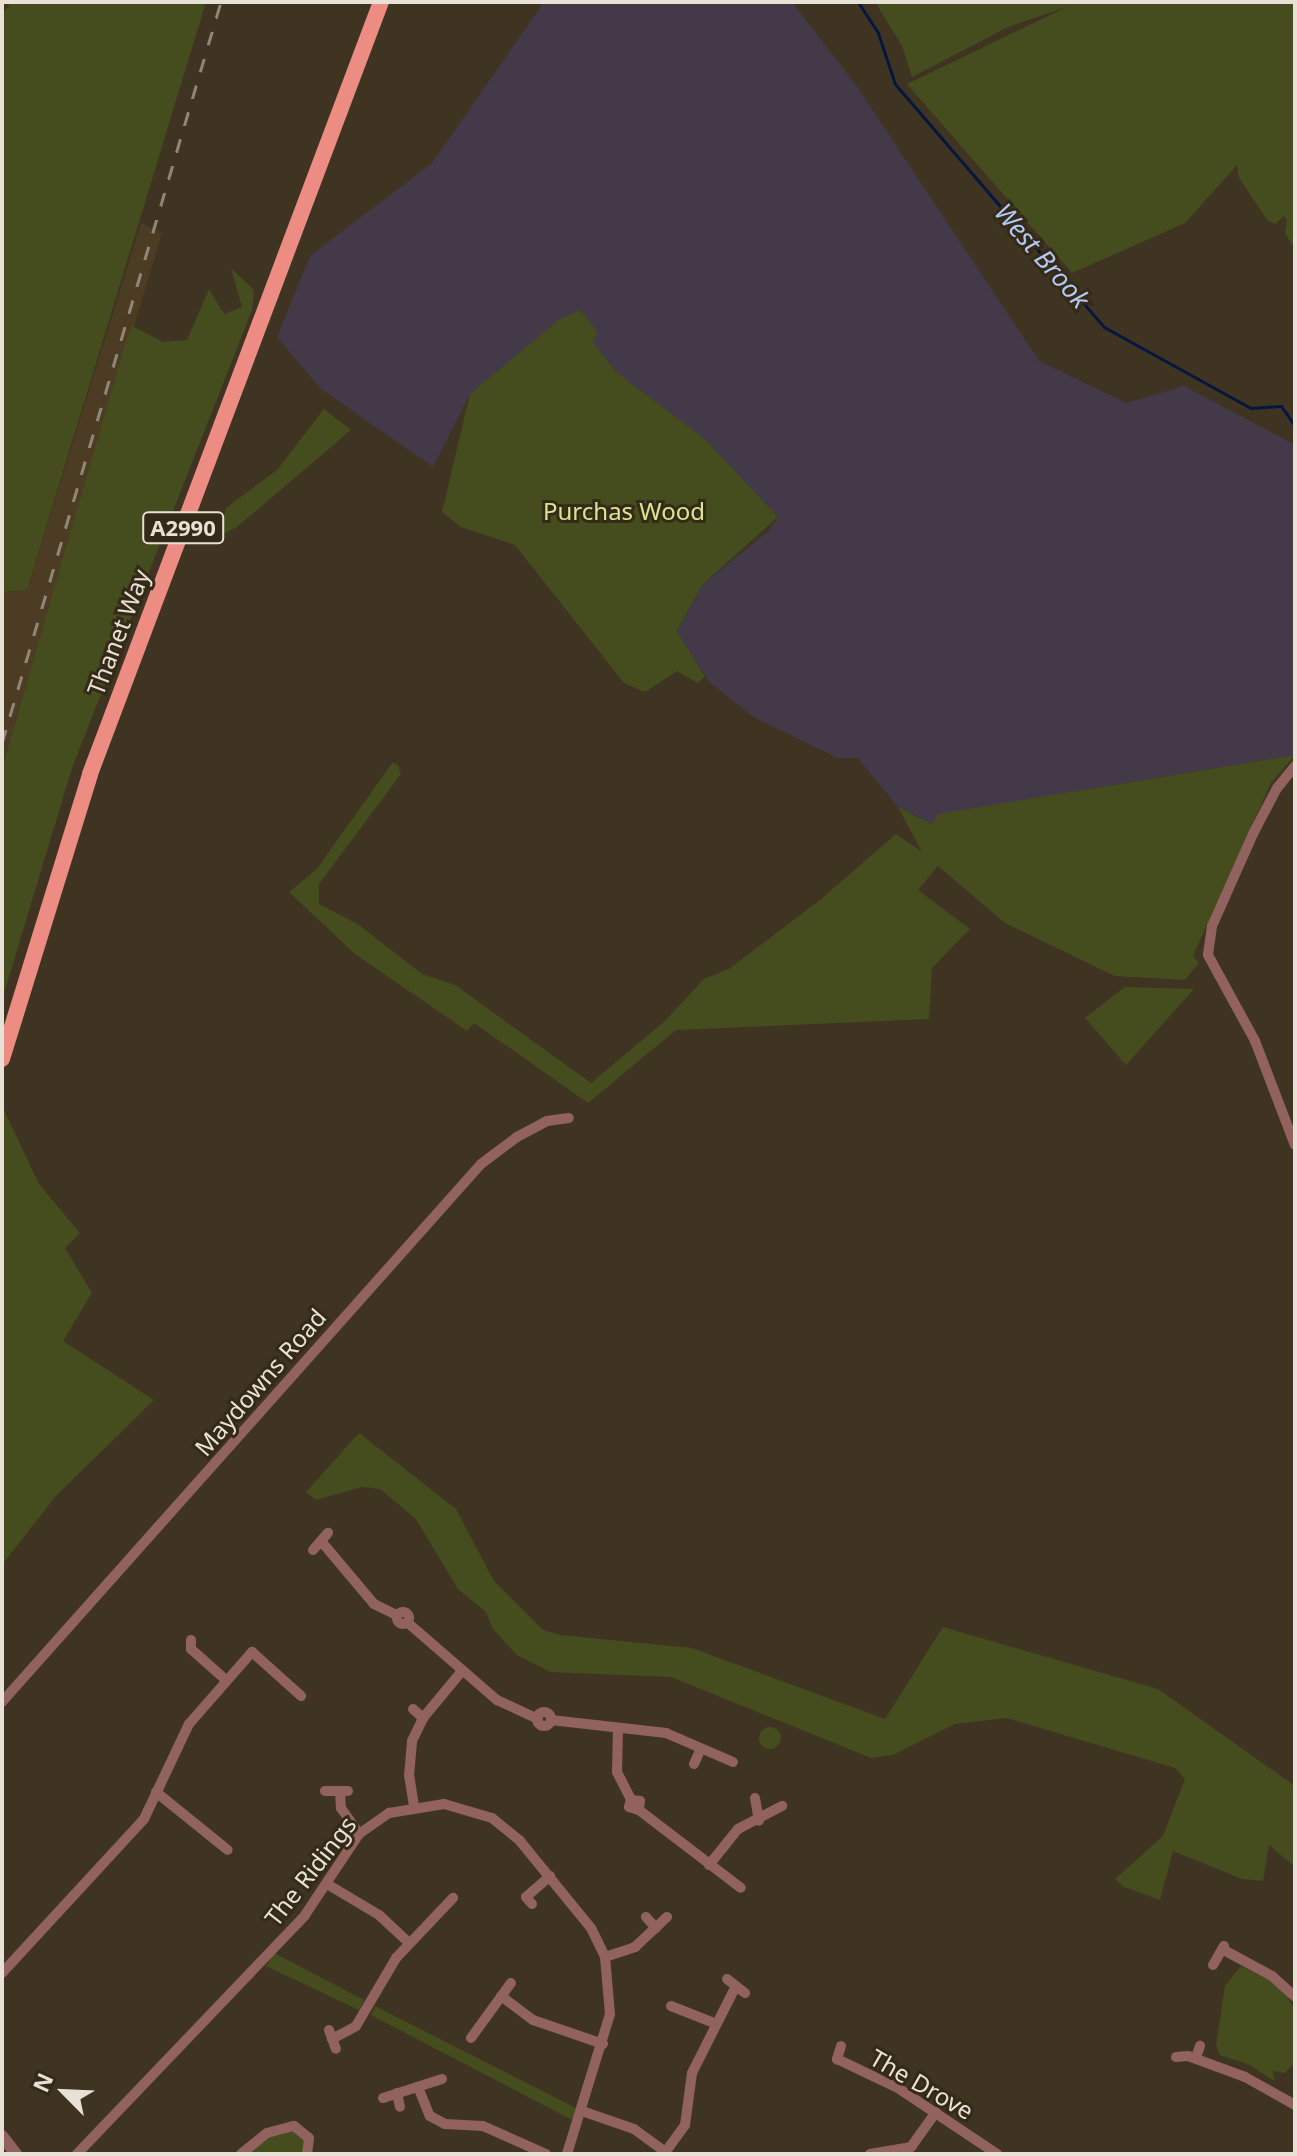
<!DOCTYPE html>
<html>
<head>
<meta charset="utf-8">
<style>
  body { margin:0 }
  #map { position:relative; width:1297px; height:2156px; overflow:hidden; background:#3f3422; font-family:"Noto Sans",sans-serif }
  div>[style] { position:absolute }
  .built>* { inset:0; background:#4b3c23 }
  .industrial>* { inset:0; background:#433949 }
  .green>* { inset:0; background:#454c1e }
  .round { border-radius:50% }
  .stream>* { height:3px; margin:-1.5px; padding:0 1.5px; transform-origin:1.5px; border-radius:1.5px; background:#06173f }
  .minor>* { height:10px; margin:-5px; padding:0 5px; transform-origin:5px; border-radius:5px; background:#92635e }
  .minor>.ring { margin:-5px; padding:0; box-sizing:content-box; background:none; border:10px solid #92635e; border-radius:50% }
  .tertiary>* { height:12px; margin:-6px; padding:0 6px; transform-origin:6px; border-radius:6px; background:#92635e }
  .primary>* { height:16px; margin:-8px; padding:0 8px; transform-origin:8px; border-radius:8px; background:#ec8c83 }
  .rail>* { height:3px; margin-top:-1.5px; transform-origin:0; background:repeating-linear-gradient(90deg,#8f8677 0 14px,transparent 0 28px) }
  span { translate:-50% -50%; white-space:nowrap; text-align:center; line-height:1.15; -webkit-text-stroke:6px #352a18; paint-order:stroke }
  .shield-label span { padding:2px 6px; background:#352a18; border:2px solid; border-radius:6px; -webkit-text-stroke-width:0 }
  .shield-label { font-size:22px; color:#e8e1d6; font-weight:700 }
  .park-label { font-size:24px; color:#d9e691 }
  .street-label { font-size:24px; color:#e8e1d6 }
  .water-label { font-size:26px; color:#b2c9f4; font-style:italic }
  .frame { position:absolute; inset:0; border:4px solid #e8e1d6; pointer-events:none }
  .north { position:absolute; left:24px; top:2052px; width:80px; height:80px; -webkit-text-stroke:6px #352a18; paint-order:stroke; rotate:294deg; font-size:22px; font-weight:700; line-height:32px; text-align:center; color:#e8e1d6 }
  .north::after { content:''; display:block; margin:auto; width:28px; height:36px; background:#e8e1d6; clip-path:polygon(50% 0,100% 100%,50% 72%,0 100%) }
</style>
</head>
<body>
<div id="map">
  <div class="built">
    <i style="clip-path:polygon(141px 223px,162px 233px,2px 766px,2px 592px,27px 590px)"></i>
  </div>
  <div class="industrial">
    <i style="clip-path:polygon(544px 2px,792px 2px,856px 85px,1039px 361px,1126px 403px,1184px 386px,1295px 445px,1295px 755px,939px 814px,933px 824px,898px 807px,858px 758px,838px 758px,755px 718px,710px 683px,677px 632px,702px 585px,770px 530px,778px 517px,705px 439px,616px 372px,593px 342px,470px 394px,433px 467px,321px 389px,277px 337px,310px 256px,432px 163px)"></i>
  </div>
  <div class="green">
    <i style="clip-path:polygon(11px 2px,206px 2px,27px 590px,2px 592px,2px 15px)"></i>
    <i style="clip-path:polygon(875px 2px,1295px 2px,1295px 249px,1285px 233px,1287px 220px,1284px 216px,1275px 224px,1267px 220px,1239px 178px,1237px 165px,1185px 223px,1072px 273px,907px 84px,1067px 7px,1008px 27px,912px 77px,902px 46px)"></i>
    <i style="clip-path:polygon(231px 268px,254px 290px,252px 310px,72px 768px,2px 1000px,2px 768px,126px 341px,132px 326px,163px 342px,187px 340px,209px 289px,224px 314px,242px 307px)"></i>
    <i style="clip-path:polygon(580px 310px,598px 332px,593px 342px,616px 372px,705px 439px,778px 517px,702px 585px,677px 631px,705px 677px,697px 683px,677px 671px,645px 692px,624px 683px,515px 545px,461px 527px,442px 512px,470px 394px,560px 319px)"></i>
    <i style="clip-path:polygon(324px 409px,351px 430px,237px 527px,219px 536px,226px 508px,277px 470px)"></i>
    <i style="clip-path:polygon(1295px 755px,1271px 783px,1193px 956px,1199px 963px,1185px 980px,1115px 976px,1005px 923px,938px 866px,918px 890px,970px 929px,932px 968px,929px 1019px,676px 1030px,588px 1103px,474px 1023px,467px 1031px,355px 954px,289px 892px,316px 870px,393px 762px,398px 765px,401px 774px,319px 884px,319px 904px,359px 925px,422px 974px,455px 985px,591px 1083px,665px 1021px,704px 979px,729px 969px,820px 900px,896px 834px,922px 852px,898px 807px,932px 824px,938px 814px)"></i>
    <i style="clip-path:polygon(1125px 987px,1194px 989px,1126px 1065px,1085px 1018px)"></i>
    <i style="clip-path:polygon(2px 1106px,39px 1184px,80px 1233px,65px 1248px,92px 1293px,63px 1341px,154px 1400px,56px 1496px,2px 1565px)"></i>
    <i style="clip-path:polygon(359px 1433px,456px 1509px,494px 1581px,543px 1630px,560px 1635px,692px 1648px,885px 1719px,943px 1627px,1158px 1689px,1295px 1786px,1295px 1867px,1269px 1845px,1263px 1881px,1242px 1879px,1173px 1851px,1160px 1900px,1124px 1887px,1115px 1879px,1163px 1836px,1185px 1779px,1175px 1768px,1007px 1718px,955px 1724px,893px 1755px,871px 1758px,671px 1677px,551px 1672px,517px 1655px,493px 1629px,486px 1612px,458px 1589px,416px 1519px,380px 1489px,362px 1487px,316px 1500px,306px 1492px)"></i>
    <i class="round" style="left:759px;top:1727px;width:22px;height:22px"></i>
    <i style="clip-path:polygon(274px 1953px,364px 2000px,359px 2010px,266px 1966px)"></i>
    <i style="clip-path:polygon(1241px 1966px,1281px 1986px,1295px 2010px,1295px 2062px,1285px 2073px,1273px 2071px,1274px 2081px,1250px 2065px,1220px 2055px,1216px 2045px,1225px 1986px)"></i>
    <i style="clip-path:polygon(375px 2006px,576px 2108px,572px 2120px,371px 2015px)"></i>
    <i style="clip-path:polygon(292px 2130px,305px 2139px,304px 2154px,245px 2154px,262px 2139px)"></i>
  </div>
  <div class="stream">
    <i style="left:858px;top:2px;width:37px;rotate:57deg"></i>
    <i style="left:878px;top:33px;width:54px;rotate:71.6deg"></i>
    <i style="left:895px;top:84px;width:321px;rotate:49.3deg"></i>
    <i style="left:1104px;top:327px;width:168px;rotate:28.9deg"></i>
    <i style="left:1251px;top:408px;width:30px;rotate:-4deg"></i>
    <i style="left:1281px;top:406px;width:24px;rotate:55deg"></i>
  </div>
  <div class="minor">
    <i style="left:1295px;top:766px;width:28px;rotate:129deg"></i>
    <i style="left:1277px;top:788px;width:52px;rotate:117.6deg"></i>
    <i style="left:1253px;top:834px;width:101px;rotate:114deg"></i>
    <i style="left:1212px;top:926px;width:29px;rotate:98deg"></i>
    <i style="left:1208px;top:955px;width:98px;rotate:61.3deg"></i>
    <i style="left:1255px;top:1041px;width:111px;rotate:69deg"></i>
    <i style="left:321px;top:1541px;width:82px;rotate:49.9deg"></i>
    <i style="left:374px;top:1604px;width:25px;rotate:26deg"></i>
    <i style="left:313px;top:1550px;width:23px;rotate:-49deg"></i>
    <i class="ring" style="left:397px;top:1612px;width:2px;height:2px"></i>
    <i style="left:408px;top:1623px;width:118px;rotate:40.9deg"></i>
    <i style="left:497px;top:1700px;width:45px;rotate:24.9deg"></i>
    <i style="left:191px;top:1640px;width:9px;rotate:90deg"></i>
    <i style="left:191px;top:1649px;width:47px;rotate:41.5deg"></i>
    <i style="left:2px;top:1702px;width:720px;rotate:-48.32deg"></i>
    <i style="left:481px;top:1164px;width:45px;rotate:-36.9deg"></i>
    <i style="left:517px;top:1137px;width:34px;rotate:-28deg"></i>
    <i style="left:547px;top:1121px;width:22px;rotate:-8deg"></i>
    <i style="left:413px;top:1709px;width:13px;rotate:42deg"></i>
    <i class="ring" style="left:537px;top:1712px;width:4px;height:4px"></i>
    <i style="left:551px;top:1720px;width:116px;rotate:6.4deg"></i>
    <i style="left:666px;top:1733px;width:73px;rotate:23.4deg"></i>
    <i style="left:618px;top:1728px;width:44px;rotate:91.3deg"></i>
    <i style="left:617px;top:1772px;width:31px;rotate:63deg"></i>
    <i style="left:631px;top:1800px;width:7px;rotate:106deg"></i>
    <i style="left:629px;top:1807px;width:10px;rotate:17deg"></i>
    <i style="left:639px;top:1810px;width:9px;rotate:-84deg"></i>
    <i style="left:640px;top:1801px;width:9px;rotate:-174deg"></i>
    <i style="left:694px;top:1764px;width:17px;rotate:-66deg"></i>
    <i style="left:325px;top:1791px;width:23px"></i>
    <i style="left:340px;top:1791px;width:17px;rotate:87deg"></i>
    <i style="left:341px;top:1808px;width:32px;rotate:55deg"></i>
    <i style="left:156px;top:1792px;width:92px;rotate:38.9deg"></i>
    <i style="left:755px;top:1798px;width:23px;rotate:80deg"></i>
    <i style="left:414px;top:1806px;width:30px;rotate:-99deg"></i>
    <i style="left:409px;top:1776px;width:35px;rotate:-85deg"></i>
    <i style="left:412px;top:1741px;width:25px;rotate:-64deg"></i>
    <i style="left:423px;top:1718px;width:61px;rotate:-50.3deg"></i>
    <i style="left:639px;top:1810px;width:128px;rotate:37.4deg"></i>
    <i style="left:709px;top:1865px;width:46px;rotate:-51.1deg"></i>
    <i style="left:738px;top:1829px;width:50px;rotate:-27.6deg"></i>
    <i style="left:327px;top:1884px;width:61px;rotate:30.8deg"></i>
    <i style="left:379px;top:1915px;width:41px;rotate:43deg"></i>
    <i style="left:532px;top:1904px;width:9px;rotate:-131deg"></i>
    <i style="left:526px;top:1897px;width:32px;rotate:-41deg"></i>
    <i style="left:646px;top:1917px;width:15px;rotate:48deg"></i>
    <i style="left:1222px;top:1949px;width:57px;rotate:28.4deg"></i>
    <i style="left:1272px;top:1976px;width:31px;rotate:42deg"></i>
    <i style="left:605px;top:1957px;width:32px;rotate:-18deg"></i>
    <i style="left:635px;top:1947px;width:44px;rotate:-43.2deg"></i>
    <i style="left:1213px;top:1965px;width:22px;rotate:-60deg"></i>
    <i style="left:2px;top:1973px;width:209px;rotate:-47.3deg"></i>
    <i style="left:144px;top:1819px;width:105px;rotate:-64.7deg"></i>
    <i style="left:189px;top:1724px;width:96px;rotate:-48.8deg"></i>
    <i style="left:252px;top:1652px;width:66px;rotate:41.9deg"></i>
    <i style="left:727px;top:1979px;width:23px;rotate:38deg"></i>
    <i style="left:501px;top:1996px;width:40px;rotate:37deg"></i>
    <i style="left:533px;top:2020px;width:74px;rotate:18.9deg"></i>
    <i style="left:671px;top:2006px;width:46px;rotate:21.6deg"></i>
    <i style="left:329px;top:2030px;width:20px;rotate:70deg"></i>
    <i style="left:471px;top:2038px;width:68px;rotate:-54deg"></i>
    <i style="left:332px;top:2039px;width:27px;rotate:-28deg"></i>
    <i style="left:356px;top:2026px;width:79px;rotate:-59.5deg"></i>
    <i style="left:396px;top:1958px;width:83px;rotate:-46.5deg"></i>
    <i style="left:841px;top:2046px;width:14px;rotate:107deg"></i>
    <i style="left:837px;top:2059px;width:68px;rotate:25.4deg"></i>
    <i style="left:898px;top:2088px;width:119px;rotate:33.7deg"></i>
    <i style="left:1176px;top:2057px;width:12px;rotate:-5deg"></i>
    <i style="left:1188px;top:2056px;width:61px;rotate:20.2deg"></i>
    <i style="left:1245px;top:2077px;width:57px;rotate:29.2deg"></i>
    <i style="left:1196px;top:2058px;width:13px;rotate:-72deg"></i>
    <i style="left:418px;top:2087px;width:31px;rotate:68deg"></i>
    <i style="left:430px;top:2116px;width:17px;rotate:28deg"></i>
    <i style="left:445px;top:2124px;width:38px;rotate:3deg"></i>
    <i style="left:483px;top:2126px;width:69px;rotate:24deg"></i>
    <i style="left:397px;top:2093px;width:14px;rotate:78deg"></i>
    <i style="left:383px;top:2098px;width:62px;rotate:-17.9deg"></i>
    <i style="left:582px;top:2111px;width:55px;rotate:19.1deg"></i>
    <i style="left:634px;top:2129px;width:39px;rotate:36deg"></i>
    <i style="left:77px;top:2154px;width:330px;rotate:-46.3deg"></i>
    <i style="left:305px;top:1915px;width:97px;rotate:-56.3deg"></i>
    <i style="left:359px;top:1834px;width:37px;rotate:-35deg"></i>
    <i style="left:389px;top:1813px;width:56px;rotate:-9.3deg"></i>
    <i style="left:444px;top:1804px;width:50px;rotate:16.3deg"></i>
    <i style="left:492px;top:1818px;width:36px;rotate:39deg"></i>
    <i style="left:520px;top:1841px;width:112px;rotate:50.8deg"></i>
    <i style="left:591px;top:1928px;width:32px;rotate:64deg"></i>
    <i style="left:605px;top:1957px;width:57px;rotate:85deg"></i>
    <i style="left:610px;top:2014px;width:146px;rotate:107.1deg"></i>
    <i style="left:241px;top:2154px;width:33px;rotate:-39deg"></i>
    <i style="left:267px;top:2133px;width:28px;rotate:-15deg"></i>
    <i style="left:294px;top:2126px;width:19px;rotate:39deg"></i>
    <i style="left:309px;top:2138px;width:16px;rotate:97deg"></i>
    <i style="left:664px;top:2154px;width:36px;rotate:-54deg"></i>
    <i style="left:685px;top:2125px;width:52px;rotate:-82.3deg"></i>
    <i style="left:692px;top:2073px;width:97px;rotate:-63.2deg"></i>
    <i style="left:870px;top:2154px;width:42px;rotate:-9.7deg"></i>
    <i style="left:911px;top:2147px;width:43px;rotate:-54.5deg"></i>
  </div>
  <div class="tertiary">
    <i style="left:2px;top:2136px;width:23px;rotate:52deg"></i>
  </div>
  <div class="primary">
    <i style="left:2px;top:1059px;width:298px;rotate:-72.8deg"></i>
    <i style="left:90px;top:774px;width:825px;rotate:-69.35deg"></i>
  </div>
  <div class="rail">
    <i style="left:2px;top:743px;width:773px;rotate:-73.54deg"></i>
  </div>
  <div class="shield-label">
    <span style="left:183px;top:528px">A2990</span>
  </div>
  <div class="park-label">
    <span style="left:624px;top:511px">Purchas Wood</span>
  </div>
  <div class="street-label">
    <span style="left:118px;top:632px;rotate:-69deg">Thanet Way</span>
    <span style="left:260px;top:1382px;rotate:-49deg">Maydowns Road</span>
    <span style="left:310px;top:1871px;rotate:-52deg">The Ridings</span>
    <span style="left:922px;top:2084px;rotate:30deg">The Drove</span>
  </div>
  <div class="water-label">
    <span style="left:1042px;top:256px;rotate:49deg">West Brook</span>
  </div>
  <div class="frame"></div>
  <div class="north">N</div>
</div>
</body>
</html>
